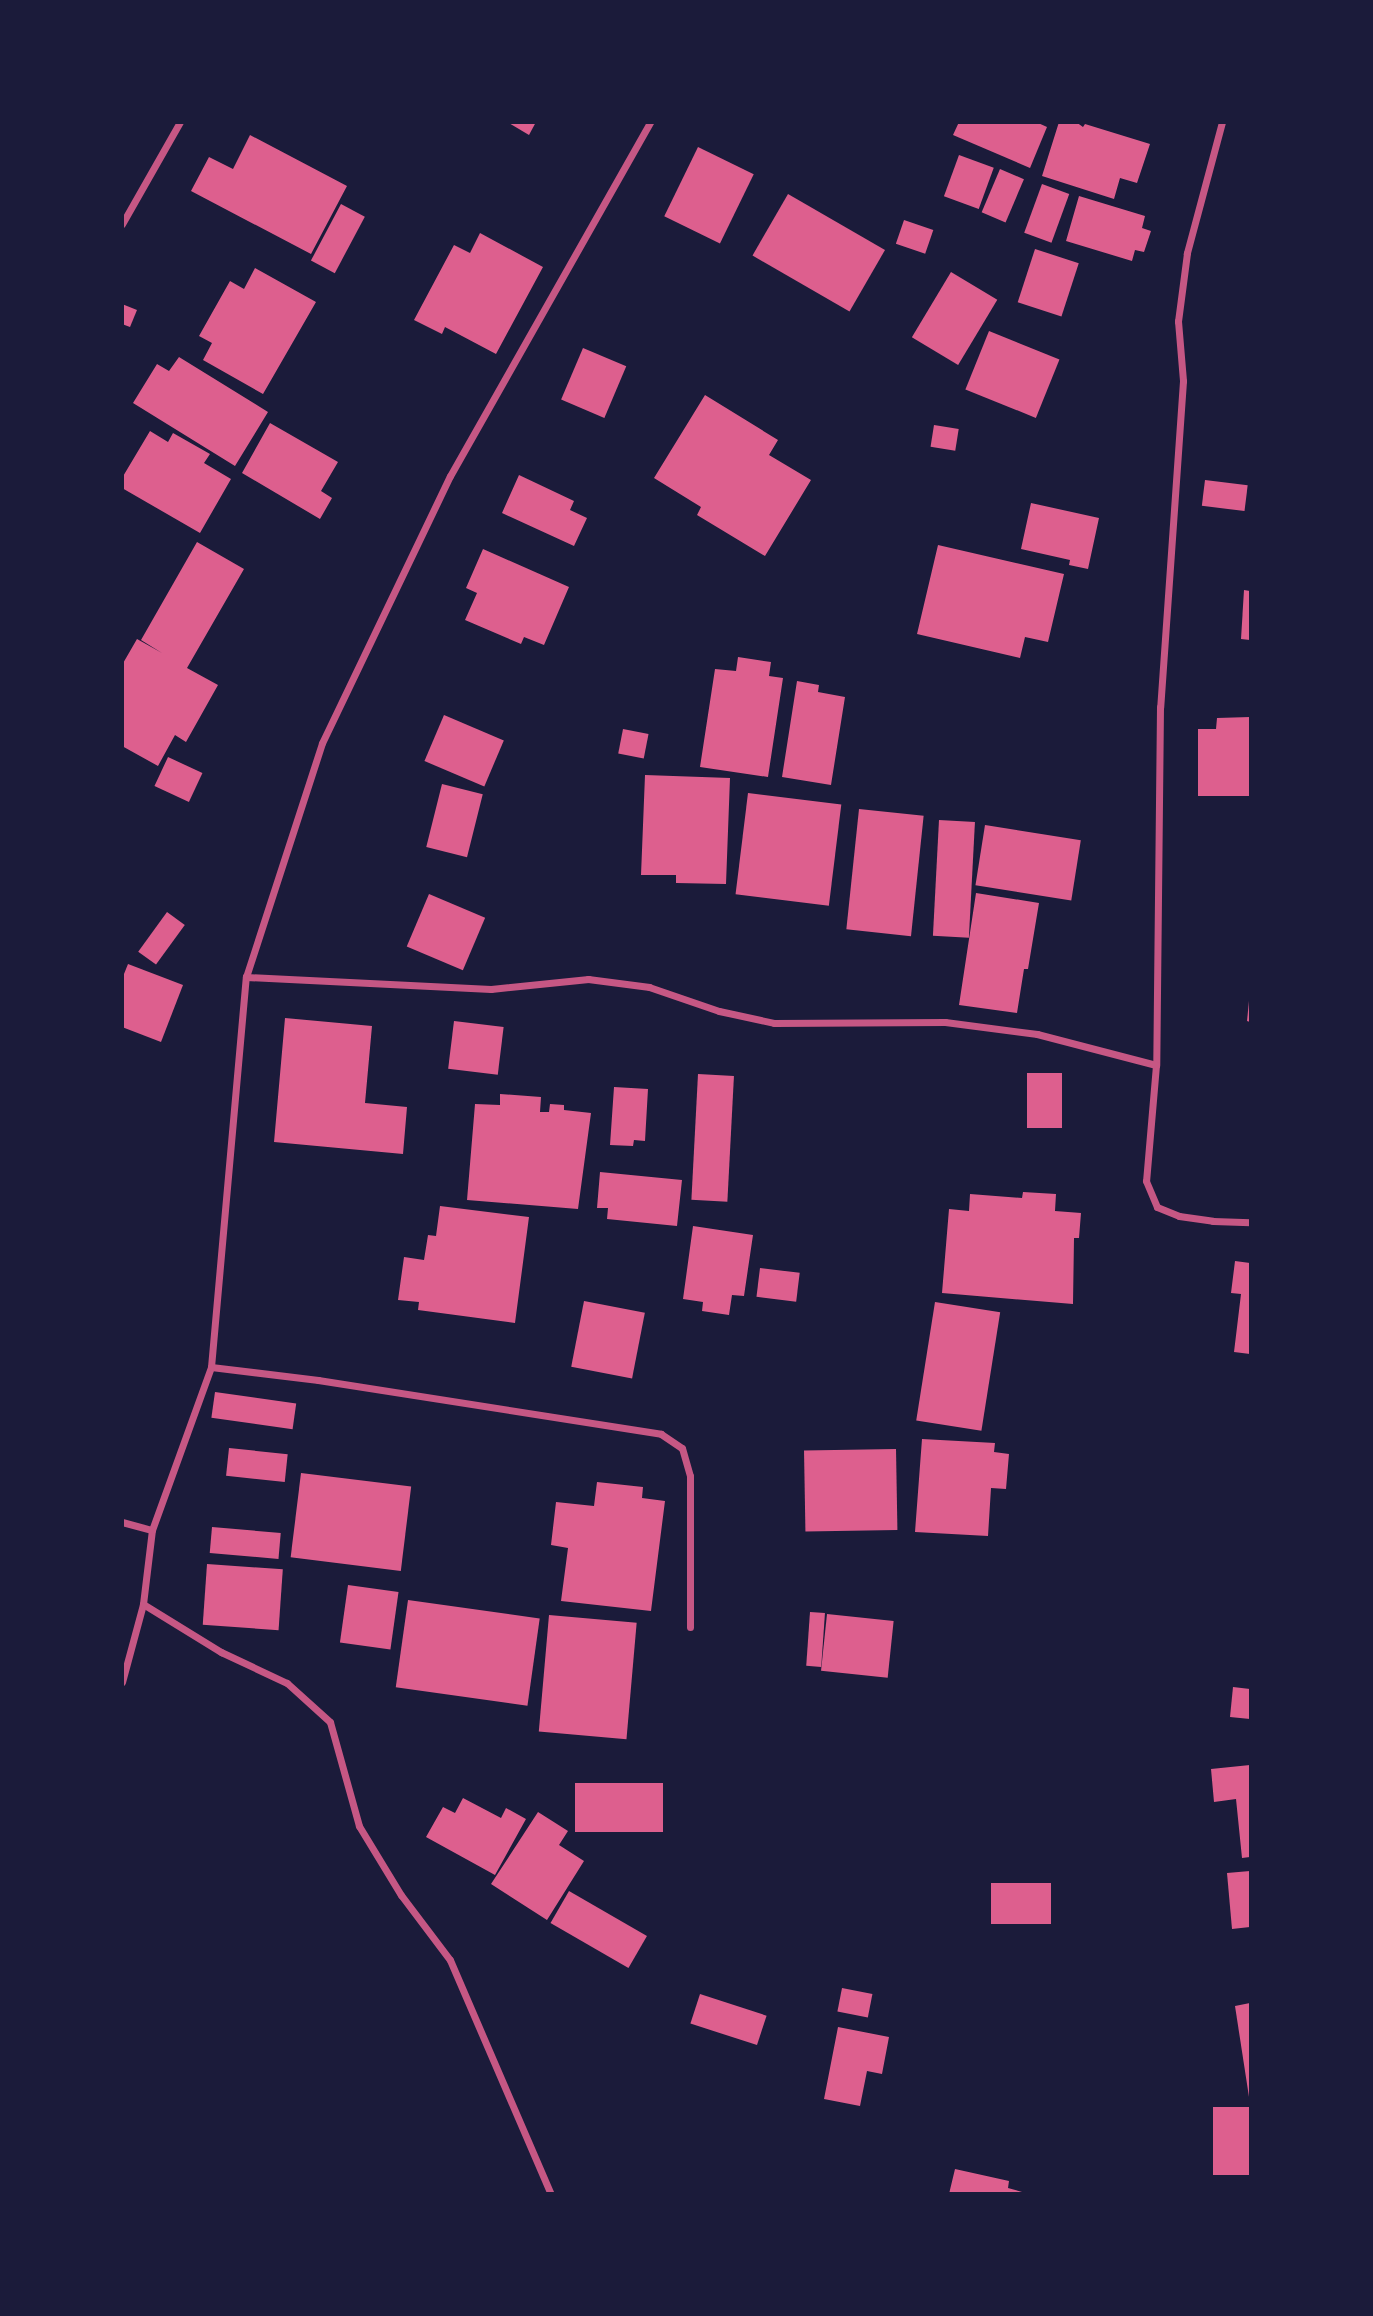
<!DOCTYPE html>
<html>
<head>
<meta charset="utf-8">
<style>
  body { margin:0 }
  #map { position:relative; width:1373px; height:2316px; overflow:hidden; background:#1b1b3a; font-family:Inter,sans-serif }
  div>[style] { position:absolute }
  .building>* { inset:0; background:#dd5f8e; transform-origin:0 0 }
  .minor>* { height:7px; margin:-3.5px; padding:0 3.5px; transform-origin:3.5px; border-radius:3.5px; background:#c65784 }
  span { translate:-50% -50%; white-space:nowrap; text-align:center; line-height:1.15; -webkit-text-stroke:6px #1b1b3a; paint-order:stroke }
  .frame { position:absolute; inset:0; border:124px solid #1b1b3a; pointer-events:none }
</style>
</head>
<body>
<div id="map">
  <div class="building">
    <i style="clip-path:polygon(507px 122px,536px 122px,529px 135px)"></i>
    <i style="clip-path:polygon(959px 122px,1036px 122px,1047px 127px,1030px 168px,953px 135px)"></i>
    <i style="clip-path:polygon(1059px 122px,1076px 122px,1083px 127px,1085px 124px,1150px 144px,1137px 183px,1120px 178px,1114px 199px,1042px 176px)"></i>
    <i style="clip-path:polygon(250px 135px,347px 186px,311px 254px,191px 191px,209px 157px,233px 169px)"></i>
    <i style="left:698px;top:147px;width:62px;height:77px;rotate:26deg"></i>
    <i style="left:959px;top:155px;width:37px;height:44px;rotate:20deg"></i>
    <i style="left:1000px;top:169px;width:26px;height:47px;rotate:23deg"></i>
    <i style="left:1042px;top:184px;width:29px;height:52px;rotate:20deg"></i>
    <i style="left:788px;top:194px;width:112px;height:71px;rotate:30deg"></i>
    <i style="clip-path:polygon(1079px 196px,1145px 216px,1142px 228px,1151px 231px,1144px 252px,1135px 250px,1132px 261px,1066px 241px)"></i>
    <i style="left:341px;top:204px;width:27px;height:64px;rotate:28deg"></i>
    <i style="left:904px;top:220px;width:31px;height:25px;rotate:19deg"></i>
    <i style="clip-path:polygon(480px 233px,543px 267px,496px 354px,445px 327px,442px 334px,414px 320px,454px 245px,470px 253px)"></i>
    <i style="left:1035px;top:249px;width:46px;height:56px;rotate:18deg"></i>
    <i style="clip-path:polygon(255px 268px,316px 302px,263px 394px,203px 360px,212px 343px,199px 336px,230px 281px,244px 289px)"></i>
    <i style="left:951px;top:272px;width:54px;height:76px;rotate:31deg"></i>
    <i style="clip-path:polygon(122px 304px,137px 310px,130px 327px,122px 324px)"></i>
    <i style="left:989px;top:331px;width:76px;height:63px;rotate:22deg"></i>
    <i style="left:583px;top:348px;width:47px;height:56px;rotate:23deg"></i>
    <i style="clip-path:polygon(179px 357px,268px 412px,235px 466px,133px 403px,157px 364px,169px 371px)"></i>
    <i style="clip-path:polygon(705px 395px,778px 440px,769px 455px,811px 480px,765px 556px,697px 515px,701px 507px,654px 478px)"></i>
    <i style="clip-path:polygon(270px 423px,338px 462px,321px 491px,332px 498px,320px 519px,242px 473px)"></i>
    <i style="left:934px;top:425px;width:25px;height:22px;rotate:9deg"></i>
    <i style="clip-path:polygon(150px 431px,168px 442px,173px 433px,210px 454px,204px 463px,231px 479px,200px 533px,122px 488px,122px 478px)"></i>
    <i style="clip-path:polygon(519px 475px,574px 501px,570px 510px,587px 518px,574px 546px,502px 513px)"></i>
    <i style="left:1205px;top:480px;width:43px;height:26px;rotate:7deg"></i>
    <i style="clip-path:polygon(1031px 503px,1099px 518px,1088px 569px,1069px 565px,1070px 560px,1021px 549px)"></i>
    <i style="clip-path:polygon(197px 542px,244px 569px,187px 668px,218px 685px,186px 742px,175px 735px,158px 766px,122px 746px,122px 665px,137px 639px,162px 653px,141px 640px)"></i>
    <i style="clip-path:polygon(938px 545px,1064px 574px,1048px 642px,1025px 637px,1020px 658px,917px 634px)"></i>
    <i style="clip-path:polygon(483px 549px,569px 587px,544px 645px,524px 637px,521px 644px,465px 620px,477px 593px,466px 588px)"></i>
    <i style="clip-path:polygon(1244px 590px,1250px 591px,1250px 640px,1241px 639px)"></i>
    <i style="clip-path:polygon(738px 657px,771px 662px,769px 676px,783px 678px,768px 777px,700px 767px,715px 669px,736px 671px)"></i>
    <i style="clip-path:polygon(797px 681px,819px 685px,818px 692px,845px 697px,831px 785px,782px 777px)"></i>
    <i style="left:444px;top:715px;width:65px;height:50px;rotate:23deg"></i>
    <i style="clip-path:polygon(1250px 717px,1250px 796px,1198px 796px,1198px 729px,1216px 729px,1217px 718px)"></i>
    <i style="left:623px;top:729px;width:26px;height:25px;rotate:11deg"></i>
    <i style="left:168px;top:757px;width:38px;height:32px;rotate:25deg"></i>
    <i style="clip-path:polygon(645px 775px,730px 778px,726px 884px,676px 883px,676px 875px,641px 875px)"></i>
    <i style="left:442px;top:784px;width:42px;height:65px;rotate:14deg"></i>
    <i style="left:748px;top:793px;width:94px;height:102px;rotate:7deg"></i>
    <i style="left:859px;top:809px;width:65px;height:121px;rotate:6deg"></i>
    <i style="left:939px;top:820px;width:36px;height:116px;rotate:3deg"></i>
    <i style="left:985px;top:825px;width:97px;height:61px;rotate:9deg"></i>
    <i style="clip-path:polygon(976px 893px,1039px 903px,1028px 969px,1024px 969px,1017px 1013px,959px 1005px)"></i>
    <i style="left:429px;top:894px;width:61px;height:57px;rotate:23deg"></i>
    <i style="left:167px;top:912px;width:22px;height:49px;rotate:36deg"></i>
    <i style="clip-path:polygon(128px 964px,183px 985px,161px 1042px,122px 1027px,122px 979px)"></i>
    <i style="clip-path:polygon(1249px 1001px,1250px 1001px,1250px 1022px,1247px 1021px)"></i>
    <i style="clip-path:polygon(285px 1018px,372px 1026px,365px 1103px,407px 1107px,403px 1154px,274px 1142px)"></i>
    <i style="left:454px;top:1021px;width:50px;height:48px;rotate:7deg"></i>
    <i style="left:1027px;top:1073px;width:35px;height:55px"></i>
    <i style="left:698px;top:1074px;width:36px;height:126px;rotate:3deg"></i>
    <i style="clip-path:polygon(614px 1087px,648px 1089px,645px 1141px,634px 1140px,633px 1146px,610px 1145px)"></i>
    <i style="clip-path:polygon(500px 1094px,541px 1097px,540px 1112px,549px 1112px,550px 1104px,564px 1105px,564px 1110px,591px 1113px,578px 1209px,467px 1200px,475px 1104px,500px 1105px)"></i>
    <i style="clip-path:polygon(600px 1172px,682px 1180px,677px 1226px,607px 1219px,608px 1208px,597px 1208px)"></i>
    <i style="clip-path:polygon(1023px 1192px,1056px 1194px,1055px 1211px,1081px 1213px,1079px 1238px,1074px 1238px,1073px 1304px,942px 1293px,949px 1209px,969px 1211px,970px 1194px,1022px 1198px)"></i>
    <i style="clip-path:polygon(440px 1206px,529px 1217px,515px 1323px,418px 1310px,419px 1302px,398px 1300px,404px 1257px,424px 1260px,428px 1235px,436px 1236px)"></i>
    <i style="clip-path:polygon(693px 1226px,753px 1235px,744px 1296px,732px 1295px,729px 1315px,702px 1311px,703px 1302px,683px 1299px)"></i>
    <i style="clip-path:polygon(1235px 1261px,1250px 1263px,1250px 1354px,1234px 1352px,1241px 1294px,1231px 1293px)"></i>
    <i style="left:760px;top:1268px;width:40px;height:29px;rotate:7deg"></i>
    <i style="left:584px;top:1301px;width:62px;height:67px;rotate:11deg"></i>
    <i style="left:935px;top:1302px;width:66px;height:120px;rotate:9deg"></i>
    <i style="left:215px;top:1392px;width:82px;height:26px;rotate:8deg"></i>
    <i style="clip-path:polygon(922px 1439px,995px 1443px,994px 1452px,1009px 1454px,1006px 1489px,991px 1488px,988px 1536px,915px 1532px)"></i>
    <i style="left:229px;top:1448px;width:59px;height:28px;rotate:6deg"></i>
    <i style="left:896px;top:1449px;width:81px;height:92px;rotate:89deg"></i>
    <i style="left:301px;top:1473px;width:111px;height:85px;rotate:7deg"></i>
    <i style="clip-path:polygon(597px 1482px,643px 1487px,642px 1498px,665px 1501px,651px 1611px,561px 1601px,568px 1548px,551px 1545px,556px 1502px,594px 1506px)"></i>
    <i style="left:212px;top:1527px;width:69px;height:26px;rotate:5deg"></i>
    <i style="left:207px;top:1564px;width:76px;height:61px;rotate:4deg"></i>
    <i style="left:348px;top:1585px;width:51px;height:58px;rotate:8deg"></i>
    <i style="left:408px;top:1600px;width:133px;height:88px;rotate:8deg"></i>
    <i style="left:810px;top:1612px;width:15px;height:54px;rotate:4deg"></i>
    <i style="left:827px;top:1614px;width:67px;height:57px;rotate:6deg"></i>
    <i style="left:549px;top:1615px;width:88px;height:117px;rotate:5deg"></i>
    <i style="clip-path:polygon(1233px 1687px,1250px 1689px,1250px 1719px,1230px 1717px)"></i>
    <i style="clip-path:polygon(1250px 1765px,1250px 1857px,1242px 1858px,1236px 1799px,1214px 1802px,1211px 1769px)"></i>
    <i style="left:575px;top:1783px;width:88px;height:49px"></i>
    <i style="clip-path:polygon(463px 1798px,501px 1818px,506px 1808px,526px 1819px,495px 1875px,426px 1837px,443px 1807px,455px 1813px)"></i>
    <i style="clip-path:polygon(538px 1812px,568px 1831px,559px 1845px,584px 1861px,547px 1920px,491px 1884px)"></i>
    <i style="clip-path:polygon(1250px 1871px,1250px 1927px,1232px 1929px,1227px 1873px)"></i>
    <i style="left:991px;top:1883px;width:60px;height:41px"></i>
    <i style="left:569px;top:1891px;width:90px;height:37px;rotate:30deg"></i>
    <i style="left:842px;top:1988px;width:31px;height:24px;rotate:11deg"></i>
    <i style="left:700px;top:1994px;width:70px;height:31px;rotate:18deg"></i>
    <i style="clip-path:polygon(1250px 2003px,1250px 2097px,1249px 2097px,1235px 2006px)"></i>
    <i style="clip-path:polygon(838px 2027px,889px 2037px,882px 2074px,867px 2071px,860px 2106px,824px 2099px)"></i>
    <i style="left:1250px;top:2107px;width:68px;height:37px;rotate:90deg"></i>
    <i style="clip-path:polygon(955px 2169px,1009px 2181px,1008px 2188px,1029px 2194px,949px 2194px)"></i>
  </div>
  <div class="minor">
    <i style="left:1222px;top:122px;width:136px;rotate:105deg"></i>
    <i style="left:1187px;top:253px;width:69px;rotate:97.5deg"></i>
    <i style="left:1178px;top:321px;width:60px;rotate:85.2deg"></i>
    <i style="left:1183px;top:381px;width:327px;rotate:94deg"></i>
    <i style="left:1160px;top:707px;width:358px;rotate:90.6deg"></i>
    <i style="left:1156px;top:1065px;width:116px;rotate:94.9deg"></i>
    <i style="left:1146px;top:1181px;width:28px;rotate:67deg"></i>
    <i style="left:1157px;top:1207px;width:24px;rotate:22deg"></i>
    <i style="left:1179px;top:1216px;width:34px;rotate:8deg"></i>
    <i style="left:1213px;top:1221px;width:37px;rotate:2deg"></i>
    <i style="left:122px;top:224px;width:117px;rotate:-60.4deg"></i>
    <i style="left:246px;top:977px;width:245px;rotate:2.8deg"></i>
    <i style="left:491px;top:989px;width:98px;rotate:-5.9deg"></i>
    <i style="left:588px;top:979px;width:62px;rotate:7.5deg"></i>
    <i style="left:649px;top:987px;width:74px;rotate:18.9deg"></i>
    <i style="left:719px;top:1011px;width:56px;rotate:12.3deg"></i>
    <i style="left:774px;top:1023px;width:171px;rotate:-0.3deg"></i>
    <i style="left:945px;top:1022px;width:93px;rotate:7.4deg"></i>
    <i style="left:1037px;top:1034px;width:123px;rotate:14.6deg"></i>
    <i style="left:211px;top:1367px;width:108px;rotate:6.9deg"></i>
    <i style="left:318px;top:1380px;width:347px;rotate:8.9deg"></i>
    <i style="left:661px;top:1434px;width:25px;rotate:34deg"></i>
    <i style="left:682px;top:1448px;width:29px;rotate:74deg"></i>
    <i style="left:690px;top:1476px;width:151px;rotate:90deg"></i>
    <i style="left:122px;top:1522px;width:31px;rotate:15deg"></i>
    <i style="left:143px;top:1604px;width:92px;rotate:31.6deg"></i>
    <i style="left:221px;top:1652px;width:73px;rotate:25.2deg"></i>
    <i style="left:287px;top:1683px;width:58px;rotate:42.2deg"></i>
    <i style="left:330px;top:1722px;width:108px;rotate:74.4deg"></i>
    <i style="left:359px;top:1826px;width:81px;rotate:58.7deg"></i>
    <i style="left:401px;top:1895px;width:81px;rotate:53deg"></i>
    <i style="left:450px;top:1960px;width:255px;rotate:66.7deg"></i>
    <i style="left:122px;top:1682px;width:81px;rotate:-74.9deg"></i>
    <i style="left:143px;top:1604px;width:75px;rotate:-83.1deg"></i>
    <i style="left:152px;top:1530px;width:173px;rotate:-70.1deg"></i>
    <i style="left:211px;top:1367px;width:392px;rotate:-84.9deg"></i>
    <i style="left:246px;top:977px;width:246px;rotate:-72deg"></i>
    <i style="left:322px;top:743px;width:296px;rotate:-64.4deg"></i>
    <i style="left:450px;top:476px;width:407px;rotate:-60.5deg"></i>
  </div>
  <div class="frame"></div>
</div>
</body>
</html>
